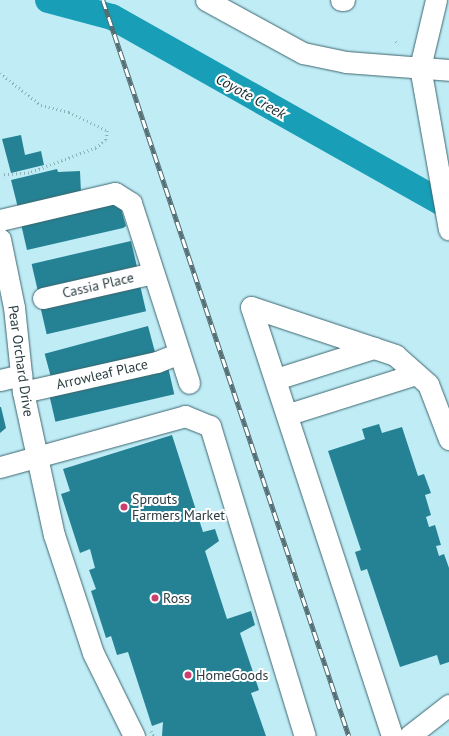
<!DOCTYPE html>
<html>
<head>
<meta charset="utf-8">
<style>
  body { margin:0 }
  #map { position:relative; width:449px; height:736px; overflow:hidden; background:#c0ecf6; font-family:"PT Sans",sans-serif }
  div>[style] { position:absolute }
  .river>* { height:26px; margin:-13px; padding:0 13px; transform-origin:13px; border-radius:13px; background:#189fb7 }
  .building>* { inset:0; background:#258294; transform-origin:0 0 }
  .path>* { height:2.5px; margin-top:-1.25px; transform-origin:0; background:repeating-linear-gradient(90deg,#8db0b8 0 1px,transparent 0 4px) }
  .roads { filter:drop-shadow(0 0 1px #3d666f) drop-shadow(0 0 1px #3d666f) }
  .minor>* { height:21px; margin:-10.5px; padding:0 10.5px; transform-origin:10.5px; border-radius:10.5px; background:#fff }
  .rail>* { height:4.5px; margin-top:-2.25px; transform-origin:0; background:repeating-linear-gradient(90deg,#fff 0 9px,#546e73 0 18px); box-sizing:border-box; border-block:1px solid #546e73 }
  .dots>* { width:11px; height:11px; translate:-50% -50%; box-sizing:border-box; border:2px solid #fff; border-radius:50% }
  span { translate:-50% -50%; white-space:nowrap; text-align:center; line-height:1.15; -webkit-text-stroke:4px #fff; paint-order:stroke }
  .street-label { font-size:14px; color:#2b3d41 }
  .poi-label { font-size:14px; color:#2b3d41 }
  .left { translate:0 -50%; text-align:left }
  .water-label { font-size:15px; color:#182d31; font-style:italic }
</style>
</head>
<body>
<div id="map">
  <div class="river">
    <i style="left:48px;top:0;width:66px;rotate:14.9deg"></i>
    <i style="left:112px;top:17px;width:387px;rotate:29.4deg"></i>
  </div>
  <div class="building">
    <i style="clip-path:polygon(21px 135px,25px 155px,41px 151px,44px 165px,11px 173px,2px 139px)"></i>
    <i style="clip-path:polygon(57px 169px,58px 172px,80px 171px,81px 193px,18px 208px,11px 180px)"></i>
    <i style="clip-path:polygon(119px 202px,126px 226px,123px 228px,27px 250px,21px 224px)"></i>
    <i style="left:131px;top:241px;width:28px;height:102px;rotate:77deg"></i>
    <i style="left:140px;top:285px;width:27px;height:102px;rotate:77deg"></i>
    <i style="left:148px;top:326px;width:28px;height:107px;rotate:75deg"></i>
    <i style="left:168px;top:367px;width:28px;height:122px;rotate:77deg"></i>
    <i style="clip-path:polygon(1px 407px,6px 428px,0 433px,0 407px)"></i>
    <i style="clip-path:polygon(379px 424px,382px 433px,402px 427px,418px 476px,424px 474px,431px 493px,425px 495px,431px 515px,426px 517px,429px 527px,435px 525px,441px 545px,436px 546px,439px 556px,444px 554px,449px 568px,449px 662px,440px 665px,437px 655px,400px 667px,367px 569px,361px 571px,355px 552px,361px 550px,328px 451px,365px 439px,362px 429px)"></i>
    <i style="clip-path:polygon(172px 435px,203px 532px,215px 529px,219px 541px,205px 551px,227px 619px,251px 611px,255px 625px,240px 633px,259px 690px,251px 693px,266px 736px,162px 736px,163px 722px,152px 726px,128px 652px,117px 655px,111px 636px,106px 638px,91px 591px,96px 589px,89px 570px,95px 568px,90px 549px,80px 553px,61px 494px,70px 491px,63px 469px)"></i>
  </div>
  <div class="path">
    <i style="left:396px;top:41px;width:4px;rotate:56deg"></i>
    <i style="left:0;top:73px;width:52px;rotate:38deg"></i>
    <i style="left:41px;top:105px;width:29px;rotate:14deg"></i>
    <i style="left:69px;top:112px;width:43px;rotate:26deg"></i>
    <i style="left:108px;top:131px;width:9px;rotate:103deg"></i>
    <i style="left:106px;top:140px;width:13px;rotate:141deg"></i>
    <i style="left:96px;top:148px;width:72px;rotate:159.5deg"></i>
    <i style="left:29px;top:173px;width:28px;rotate:176deg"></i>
    <i style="left:151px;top:731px;width:6px;rotate:59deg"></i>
  </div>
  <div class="roads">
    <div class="minor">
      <i style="left:206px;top:0;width:111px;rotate:28.7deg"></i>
      <i style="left:303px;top:53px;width:44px;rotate:11.8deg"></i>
      <i style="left:346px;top:62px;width:103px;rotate:4.4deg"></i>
      <i style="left:341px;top:0;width:3px"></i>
      <i style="left:436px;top:0;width:69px;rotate:103.4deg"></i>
      <i style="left:420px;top:67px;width:165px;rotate:79.9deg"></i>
      <i style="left:0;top:220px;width:118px;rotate:-13.2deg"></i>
      <i style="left:115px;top:193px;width:19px;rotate:32deg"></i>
      <i style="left:131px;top:203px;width:189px;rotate:72.1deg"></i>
      <i style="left:0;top:239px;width:69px;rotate:78.4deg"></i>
      <i style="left:14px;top:307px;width:85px;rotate:84deg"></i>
      <i style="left:23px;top:392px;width:146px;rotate:77.8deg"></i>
      <i style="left:54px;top:535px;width:124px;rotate:71.7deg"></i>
      <i style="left:93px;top:653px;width:93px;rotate:63.7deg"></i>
      <i style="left:43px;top:298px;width:113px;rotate:-12.8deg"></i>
      <i style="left:251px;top:307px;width:452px;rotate:71.8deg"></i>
      <i style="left:251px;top:307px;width:152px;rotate:18.4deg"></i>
      <i style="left:395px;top:355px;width:44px;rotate:41.3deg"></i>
      <i style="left:428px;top:384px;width:59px;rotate:69.1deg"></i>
      <i style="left:276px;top:379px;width:103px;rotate:-17.6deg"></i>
      <i style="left:0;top:380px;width:22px;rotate:-13deg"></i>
      <i style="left:23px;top:392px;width:137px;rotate:-12.6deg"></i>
      <i style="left:157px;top:362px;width:24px;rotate:-22deg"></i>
      <i style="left:289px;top:414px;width:133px;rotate:-17.5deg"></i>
      <i style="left:0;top:467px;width:192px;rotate:-15.4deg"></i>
      <i style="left:185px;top:416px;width:27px;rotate:22deg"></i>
      <i style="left:210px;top:426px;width:324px;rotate:73deg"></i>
      <i style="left:409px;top:736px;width:51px;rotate:-37.8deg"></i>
    </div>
  </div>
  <div class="rail">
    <i style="left:103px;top:0;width:776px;rotate:71.52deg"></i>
  </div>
  <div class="dots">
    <i style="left:124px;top:507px;background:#cb3f6f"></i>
    <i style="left:155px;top:598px;background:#cb3f6f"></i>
    <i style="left:188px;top:675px;background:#cb3f6f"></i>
  </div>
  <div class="street-label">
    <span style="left:98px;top:285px;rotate:-13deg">Cassia Place</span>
    <span style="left:21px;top:361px;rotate:82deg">Pear Orchard Drive</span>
    <span style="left:102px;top:374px;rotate:-13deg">Arrowleaf Place</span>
  </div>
  <div class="poi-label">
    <span class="left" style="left:132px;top:507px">Sprouts<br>Farmers Market</span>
    <span class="left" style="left:163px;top:598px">Ross</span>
    <span class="left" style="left:196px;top:675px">HomeGoods</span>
  </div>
  <div class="water-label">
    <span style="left:251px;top:96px;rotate:29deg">Coyote Creek</span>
  </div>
</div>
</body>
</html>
